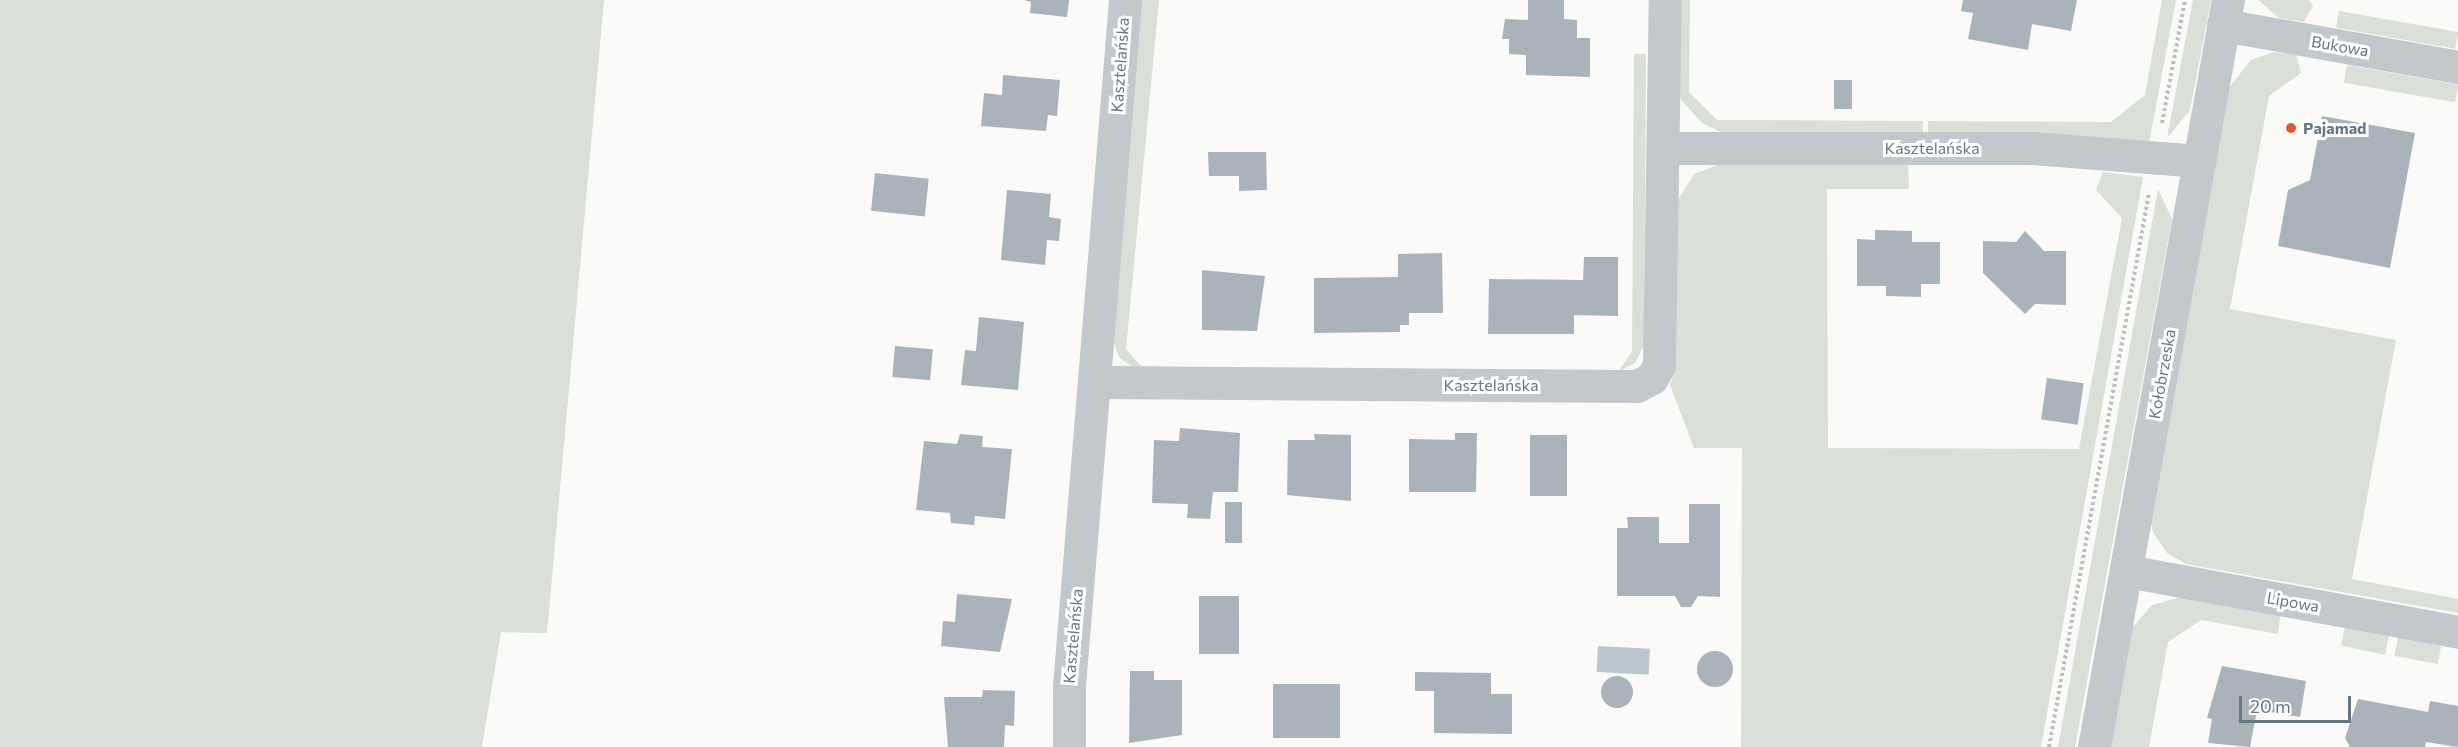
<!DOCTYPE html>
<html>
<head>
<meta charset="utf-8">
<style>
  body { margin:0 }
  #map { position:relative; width:2458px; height:747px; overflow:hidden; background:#fafaf8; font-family:Commissioner,sans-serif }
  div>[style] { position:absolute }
  .green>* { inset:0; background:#dadfd7; transform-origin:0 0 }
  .water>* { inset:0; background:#bbc7cb; transform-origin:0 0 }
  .building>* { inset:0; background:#aab3b9; transform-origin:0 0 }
  .round { border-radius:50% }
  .path>* { height:4px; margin-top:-2px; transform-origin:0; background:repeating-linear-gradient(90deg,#bbbfc2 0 3px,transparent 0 6px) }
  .minor>* { height:33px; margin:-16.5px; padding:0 16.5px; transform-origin:16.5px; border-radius:16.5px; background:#c3c8cc }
  .dots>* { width:16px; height:16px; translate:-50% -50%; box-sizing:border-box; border:3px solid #fff; border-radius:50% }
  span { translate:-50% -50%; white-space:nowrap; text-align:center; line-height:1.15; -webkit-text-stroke:6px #fff; paint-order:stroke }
  .street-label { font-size:16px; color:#657683 }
  .poi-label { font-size:16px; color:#657683; font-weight:700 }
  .left { translate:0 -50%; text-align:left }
  .scale { position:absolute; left:2239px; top:696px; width:112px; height:27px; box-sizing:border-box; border:3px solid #657683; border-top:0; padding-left:8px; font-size:18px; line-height:21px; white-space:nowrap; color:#657683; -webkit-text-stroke:4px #fff; paint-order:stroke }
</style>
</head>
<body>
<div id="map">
  <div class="green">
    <i style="clip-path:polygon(0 0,604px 0,547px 633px,501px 632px,482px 747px,0 747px)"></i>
    <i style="clip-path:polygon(1139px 0,1159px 0,1126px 349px,1141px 366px,1242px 370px,1133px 368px,1119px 357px,1112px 338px)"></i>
    <i style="clip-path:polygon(1679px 0,1690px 0,1689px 92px,1717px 120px,1923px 121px,1923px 133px,1721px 132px,1702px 123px,1678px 96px)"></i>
    <i style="clip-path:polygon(2162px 0,2176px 0,2149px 143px,1928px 134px,1928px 121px,2111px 122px,2145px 95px)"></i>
    <i style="clip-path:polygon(2193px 0,2211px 0,2190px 110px,2167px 138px)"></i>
    <i style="clip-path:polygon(2258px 0,2309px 0,2313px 6px,2304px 22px,2279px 18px)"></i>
    <i style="left:2339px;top:11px;width:121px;height:17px;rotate:10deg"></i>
    <i style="clip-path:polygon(2274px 52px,2296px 55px,2301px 73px,2269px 96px,2230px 309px,2396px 340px,2352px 579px,2458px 599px,2458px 613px,2186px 564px,2167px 553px,2153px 532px,2150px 519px,2227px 90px,2251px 60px)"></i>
    <i style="clip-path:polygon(1634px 54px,1646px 54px,1644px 345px,1635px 363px,1618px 372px,1632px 351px)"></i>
    <i style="left:2347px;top:65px;width:113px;height:18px;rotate:10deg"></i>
    <i style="clip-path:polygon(1720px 164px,1908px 165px,1909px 189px,1827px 189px,1828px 448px,2079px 449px,2122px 218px,2096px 190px,2103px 172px,2143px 177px,2041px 747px,1741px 747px,1742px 448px,1694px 448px,1670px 385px,1676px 367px,1678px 200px,1694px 174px)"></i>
    <i style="clip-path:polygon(2158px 189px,2172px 219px,2075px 747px,2058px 747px)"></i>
    <i style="clip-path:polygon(2181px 597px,2280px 616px,2278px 634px,2201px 620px,2168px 642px,2149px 747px,2110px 747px,2131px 629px,2152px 605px)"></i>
    <i style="left:2345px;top:627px;width:45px;height:19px;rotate:12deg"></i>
    <i style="left:2398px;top:637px;width:44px;height:19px;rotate:11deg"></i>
  </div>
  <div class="water">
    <i style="left:1598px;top:646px;width:52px;height:26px;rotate:3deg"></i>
  </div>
  <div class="building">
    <i style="clip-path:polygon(1024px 0,1069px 0,1067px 17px,1030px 13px,1031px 2px)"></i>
    <i style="clip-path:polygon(1528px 0,1564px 0,1564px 19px,1577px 20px,1577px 38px,1590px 38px,1590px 77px,1526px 75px,1526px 55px,1509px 54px,1509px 39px,1502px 39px,1505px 19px,1528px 20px)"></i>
    <i style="clip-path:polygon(1963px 0,2077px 0,2071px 31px,2032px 24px,2028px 50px,1968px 39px,1973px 13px,1961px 11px)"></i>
    <i style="clip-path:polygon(1003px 75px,1060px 80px,1057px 116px,1048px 115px,1046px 131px,981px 126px,984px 93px,1002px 95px)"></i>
    <i style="left:1834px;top:80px;width:18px;height:29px"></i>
    <i style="clip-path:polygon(2322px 116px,2415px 133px,2390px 268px,2278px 246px,2288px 190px,2310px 180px)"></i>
    <i style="clip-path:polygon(1208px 152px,1266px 152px,1267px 190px,1239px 191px,1239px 176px,1209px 176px)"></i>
    <i style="left:875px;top:173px;width:54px;height:38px;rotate:6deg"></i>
    <i style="clip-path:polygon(1007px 190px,1051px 194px,1049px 217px,1061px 219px,1059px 241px,1047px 240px,1045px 265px,1001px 260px)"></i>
    <i style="clip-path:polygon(1875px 230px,1912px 231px,1912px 242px,1940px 242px,1940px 284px,1921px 284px,1921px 297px,1886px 296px,1886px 286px,1857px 286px,1857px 239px,1875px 240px)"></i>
    <i style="clip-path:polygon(2025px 231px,2044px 251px,2066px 251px,2066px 305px,2035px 304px,2025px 314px,1983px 273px,1983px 241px,2016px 242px)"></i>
    <i style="clip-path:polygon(1442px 253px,1443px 313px,1409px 313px,1409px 325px,1400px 325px,1400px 332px,1314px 333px,1314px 278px,1398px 277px,1398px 254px)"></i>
    <i style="clip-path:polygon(1584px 257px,1618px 257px,1618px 316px,1574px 315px,1574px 334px,1488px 334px,1489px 279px,1583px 280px)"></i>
    <i style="clip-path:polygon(1202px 270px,1265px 276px,1257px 331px,1202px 330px)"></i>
    <i style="clip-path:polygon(979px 317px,1024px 322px,1018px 390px,961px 385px,965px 350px,976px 351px)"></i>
    <i style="left:895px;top:346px;width:38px;height:31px;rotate:5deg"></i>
    <i style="left:2047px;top:378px;width:37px;height:42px;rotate:8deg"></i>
    <i style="clip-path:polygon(1180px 428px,1240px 433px,1238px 492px,1213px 492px,1210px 519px,1187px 518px,1188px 504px,1152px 503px,1154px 440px,1179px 441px)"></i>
    <i style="clip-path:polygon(1455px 433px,1477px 433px,1476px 492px,1409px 492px,1409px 439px,1455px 440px)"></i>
    <i style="clip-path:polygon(960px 434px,983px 436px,982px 447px,1012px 449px,1005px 519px,975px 516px,974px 525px,951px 523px,950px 513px,916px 510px,924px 441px,957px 444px)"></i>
    <i style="clip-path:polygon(1314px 434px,1351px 435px,1351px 501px,1287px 495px,1288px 440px,1315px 440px)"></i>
    <i style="left:1530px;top:435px;width:37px;height:61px"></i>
    <i style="left:1225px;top:502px;width:17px;height:41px"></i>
    <i style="clip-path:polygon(1689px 504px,1720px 504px,1720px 597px,1698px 596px,1691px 607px,1681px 607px,1675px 596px,1617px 596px,1617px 528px,1628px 528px,1627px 517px,1659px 517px,1659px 543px,1689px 543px)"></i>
    <i style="clip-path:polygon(957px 594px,1012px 599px,1000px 652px,941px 646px,943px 621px,955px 622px)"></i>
    <i style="left:1199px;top:596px;width:40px;height:58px"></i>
    <i class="round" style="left:1697px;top:651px;width:36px;height:36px"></i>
    <i style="clip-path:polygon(2222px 666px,2306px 681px,2300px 717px,2257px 710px,2250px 747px,2208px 743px,2212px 719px,2207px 718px)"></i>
    <i style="clip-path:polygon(1130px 671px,1154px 671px,1154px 680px,1182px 680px,1182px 735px,1129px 743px)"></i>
    <i style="clip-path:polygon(1415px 672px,1491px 673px,1491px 694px,1512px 694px,1512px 734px,1434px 733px,1434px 691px,1415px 691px)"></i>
    <i class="round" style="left:1601px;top:676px;width:32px;height:32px"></i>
    <i style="left:1273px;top:684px;width:67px;height:54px"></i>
    <i style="clip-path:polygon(983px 690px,1015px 691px,1014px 726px,1005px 725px,1004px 747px,948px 747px,944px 697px,982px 697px)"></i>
    <i style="clip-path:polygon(2358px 699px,2428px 712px,2430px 701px,2458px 706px,2458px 747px,2426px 742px,2425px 747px,2350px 747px,2345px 738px)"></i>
  </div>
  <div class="path">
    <i style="left:2162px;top:123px;width:125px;rotate:-79.4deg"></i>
    <i style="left:2049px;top:747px;width:563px;rotate:-79.77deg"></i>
  </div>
  <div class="minor">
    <i style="left:2223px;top:25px;width:239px;rotate:10.1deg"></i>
    <i style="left:1663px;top:148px;width:368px"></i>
    <i style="left:2031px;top:148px;width:169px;rotate:4.4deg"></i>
    <i style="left:1096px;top:382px;width:541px;rotate:0.42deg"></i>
    <i style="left:1637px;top:386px;width:17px;rotate:-28deg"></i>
    <i style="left:1652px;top:378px;width:15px;rotate:-62deg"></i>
    <i style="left:1659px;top:365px;width:365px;rotate:-89.1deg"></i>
    <i style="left:2127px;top:571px;width:337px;rotate:10.4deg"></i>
    <i style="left:1069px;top:747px;width:61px;rotate:-90deg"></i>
    <i style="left:1069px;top:686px;width:688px;rotate:-85.33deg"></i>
    <i style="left:2094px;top:747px;width:759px;rotate:-79.83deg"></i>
  </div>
  <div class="dots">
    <i style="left:2291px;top:128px;background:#e4572e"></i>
  </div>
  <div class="street-label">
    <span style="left:2340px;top:46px;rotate:10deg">Bukowa</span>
    <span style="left:1120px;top:65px;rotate:-86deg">Kasztelańska</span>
    <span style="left:1932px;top:148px">Kasztelańska</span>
    <span style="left:2162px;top:374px;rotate:-80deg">Kołobrzeska</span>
    <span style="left:1491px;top:385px">Kasztelańska</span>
    <span style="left:2293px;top:602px;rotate:10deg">Lipowa</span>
    <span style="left:1073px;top:636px;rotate:-85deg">Kasztelańska</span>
  </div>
  <div class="poi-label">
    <span class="left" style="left:2303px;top:128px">Pajamad</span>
  </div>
  <div class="scale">20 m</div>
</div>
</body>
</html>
